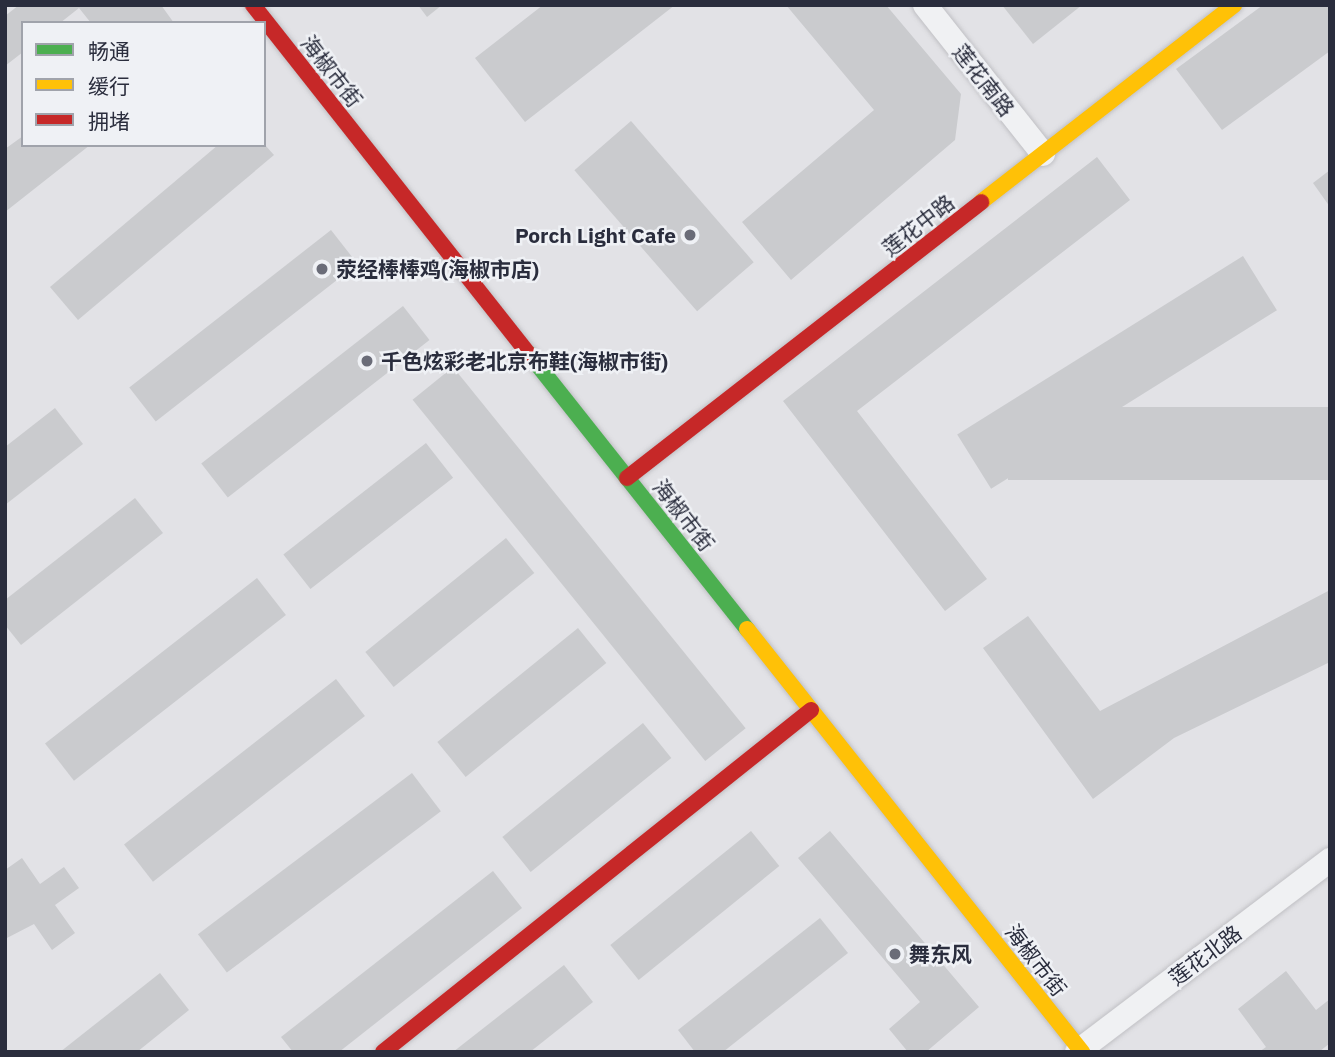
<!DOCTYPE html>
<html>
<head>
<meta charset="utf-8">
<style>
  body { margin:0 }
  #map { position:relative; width:1335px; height:1057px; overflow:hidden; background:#e2e2e6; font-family:"IBM Plex Sans","Noto Sans SC",sans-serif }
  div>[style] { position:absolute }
  .building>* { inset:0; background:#cacbce; transform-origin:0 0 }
  .roads { filter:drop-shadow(0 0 2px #c0c0c4) drop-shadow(0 0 2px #c0c0c4) }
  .street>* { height:24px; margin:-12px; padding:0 12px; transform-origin:12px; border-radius:12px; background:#f0f1f3 }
  .fast>* { height:16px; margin:-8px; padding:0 8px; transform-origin:8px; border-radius:8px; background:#4caf50 }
  .slow>* { height:16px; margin:-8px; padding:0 8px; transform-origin:8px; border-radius:8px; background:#ffc107 }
  .jam>* { height:16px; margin:-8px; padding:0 8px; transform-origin:8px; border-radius:8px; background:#c62828 }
  .dots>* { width:19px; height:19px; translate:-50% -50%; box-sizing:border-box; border:4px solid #eff1f5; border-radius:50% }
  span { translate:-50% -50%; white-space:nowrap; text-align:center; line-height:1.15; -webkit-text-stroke:5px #eff1f5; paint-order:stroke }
  .street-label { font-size:21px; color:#2a2d3d }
  .poi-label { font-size:21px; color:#2a2d3d; font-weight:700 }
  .right { translate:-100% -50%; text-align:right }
  .left { translate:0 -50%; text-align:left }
  .frame { position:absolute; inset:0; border:7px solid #2a2d3d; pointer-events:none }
  .legend { position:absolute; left:21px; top:21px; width:245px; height:126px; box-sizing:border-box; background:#eff1f5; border:2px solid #a0a3ab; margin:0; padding:9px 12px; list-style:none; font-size:21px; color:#2a2d3d }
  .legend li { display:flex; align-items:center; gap:14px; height:35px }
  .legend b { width:35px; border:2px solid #a0a3ab }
</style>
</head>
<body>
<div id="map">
  <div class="building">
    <i style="clip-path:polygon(19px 5px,161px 5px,174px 23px,91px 23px,79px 8px,60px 23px,23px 23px,23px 52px,5px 66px,5px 16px)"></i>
    <i style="clip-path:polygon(418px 5px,442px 5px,427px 17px)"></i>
    <i style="clip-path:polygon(543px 5px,675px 5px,525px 122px,475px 58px)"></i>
    <i style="clip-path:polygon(786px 5px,886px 5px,961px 94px,955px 140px,791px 280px,742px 222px,874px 110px)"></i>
    <i style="clip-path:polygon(1002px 5px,1082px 5px,1033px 44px)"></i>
    <i style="clip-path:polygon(1263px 5px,1330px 5px,1330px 51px,1222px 130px,1176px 69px)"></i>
    <i style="left:631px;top:121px;width:187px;height:75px;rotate:49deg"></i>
    <i style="clip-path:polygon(23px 136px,23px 145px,90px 145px,5px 212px,5px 149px)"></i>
    <i style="clip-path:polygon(218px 145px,265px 145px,274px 155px,78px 320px,50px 287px)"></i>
    <i style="clip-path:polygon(1097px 157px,1130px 200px,857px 411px,987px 579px,945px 611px,783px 401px)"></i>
    <i style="clip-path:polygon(1330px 170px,1330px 207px,1313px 183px)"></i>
    <i style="left:331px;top:230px;width:43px;height:256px;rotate:52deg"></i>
    <i style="left:1243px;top:256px;width:64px;height:337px;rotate:58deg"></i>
    <i style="left:403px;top:306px;width:43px;height:256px;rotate:52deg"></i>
    <i style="left:453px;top:367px;width:465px;height:52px;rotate:51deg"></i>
    <i style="left:1330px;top:407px;width:73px;height:322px;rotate:90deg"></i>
    <i style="clip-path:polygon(55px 408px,83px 444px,5px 505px,5px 447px)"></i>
    <i style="left:426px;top:443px;width:44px;height:181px;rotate:52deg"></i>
    <i style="clip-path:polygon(135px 498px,163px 533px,21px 645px,5px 625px,5px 600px)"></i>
    <i style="left:506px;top:538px;width:45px;height:181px;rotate:51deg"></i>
    <i style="left:257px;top:578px;width:47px;height:269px;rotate:52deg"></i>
    <i style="clip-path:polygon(1330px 590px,1330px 662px,1174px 738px,1093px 799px,983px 648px,1028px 616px,1100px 711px)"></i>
    <i style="left:578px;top:628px;width:45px;height:181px;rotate:51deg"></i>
    <i style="left:336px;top:679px;width:47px;height:269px;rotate:52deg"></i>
    <i style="left:643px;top:723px;width:45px;height:181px;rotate:51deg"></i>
    <i style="left:412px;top:773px;width:48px;height:268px;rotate:53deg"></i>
    <i style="left:751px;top:831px;width:45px;height:181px;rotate:51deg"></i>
    <i style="clip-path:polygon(830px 831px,979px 1007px,926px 1052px,908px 1052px,889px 1029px,920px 1002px,798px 858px)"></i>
    <i style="clip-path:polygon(22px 858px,40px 884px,64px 867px,79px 888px,55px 905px,75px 933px,52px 950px,34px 924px,5px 939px,5px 870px)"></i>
    <i style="clip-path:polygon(493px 871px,522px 908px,339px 1052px,293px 1052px,281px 1037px)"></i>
    <i style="clip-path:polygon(820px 918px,848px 953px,723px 1052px,695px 1052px,678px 1030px)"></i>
    <i style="clip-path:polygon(564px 965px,593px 1002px,530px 1052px,453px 1052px)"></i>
    <i style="clip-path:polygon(1286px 971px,1316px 1010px,1330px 999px,1330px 1043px,1319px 1052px,1259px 1052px,1266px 1047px,1238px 1009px)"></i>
    <i style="clip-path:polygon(160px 973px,189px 1010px,137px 1052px,60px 1052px)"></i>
  </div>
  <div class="roads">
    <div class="street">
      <i style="left:925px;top:5px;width:190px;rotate:51.6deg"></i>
      <i style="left:1077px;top:1052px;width:318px;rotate:-37.2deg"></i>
    </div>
    <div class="fast">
      <i style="left:529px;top:354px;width:351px;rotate:51.6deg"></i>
    </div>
    <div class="slow">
      <i style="left:981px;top:202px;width:321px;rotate:-37.9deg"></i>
      <i style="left:747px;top:629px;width:540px;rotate:51.62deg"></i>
    </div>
    <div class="jam">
      <i style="left:253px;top:5px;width:445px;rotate:51.7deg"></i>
      <i style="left:627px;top:478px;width:449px;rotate:-37.9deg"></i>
      <i style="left:383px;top:1052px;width:548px;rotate:-38.63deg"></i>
    </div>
  </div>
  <div class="dots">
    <i style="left:690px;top:235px;background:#6a6c78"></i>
    <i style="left:322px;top:269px;background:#6a6c78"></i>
    <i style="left:367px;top:361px;background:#6a6c78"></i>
    <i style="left:895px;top:954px;background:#6a6c78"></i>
  </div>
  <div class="street-label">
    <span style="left:332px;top:71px;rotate:52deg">海椒市街</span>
    <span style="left:984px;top:80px;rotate:52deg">莲花南路</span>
    <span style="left:918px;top:225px;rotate:-38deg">莲花中路</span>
    <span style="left:684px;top:515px;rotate:52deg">海椒市街</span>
    <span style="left:1205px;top:955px;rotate:-37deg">莲花北路</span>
    <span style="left:1036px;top:960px;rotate:52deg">海椒市街</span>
  </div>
  <div class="poi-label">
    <span class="right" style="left:676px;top:235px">Porch Light Cafe</span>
    <span class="left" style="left:336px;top:269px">荥经棒棒鸡(海椒市店)</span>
    <span class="left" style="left:381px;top:361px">千色炫彩老北京布鞋(海椒市街)</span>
    <span class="left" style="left:909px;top:954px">舞东风</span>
  </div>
  <div class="frame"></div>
  <ul class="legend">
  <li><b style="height:9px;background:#4caf50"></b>畅通</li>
  <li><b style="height:9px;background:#ffc107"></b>缓行</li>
  <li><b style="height:9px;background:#c62828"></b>拥堵</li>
  </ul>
</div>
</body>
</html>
